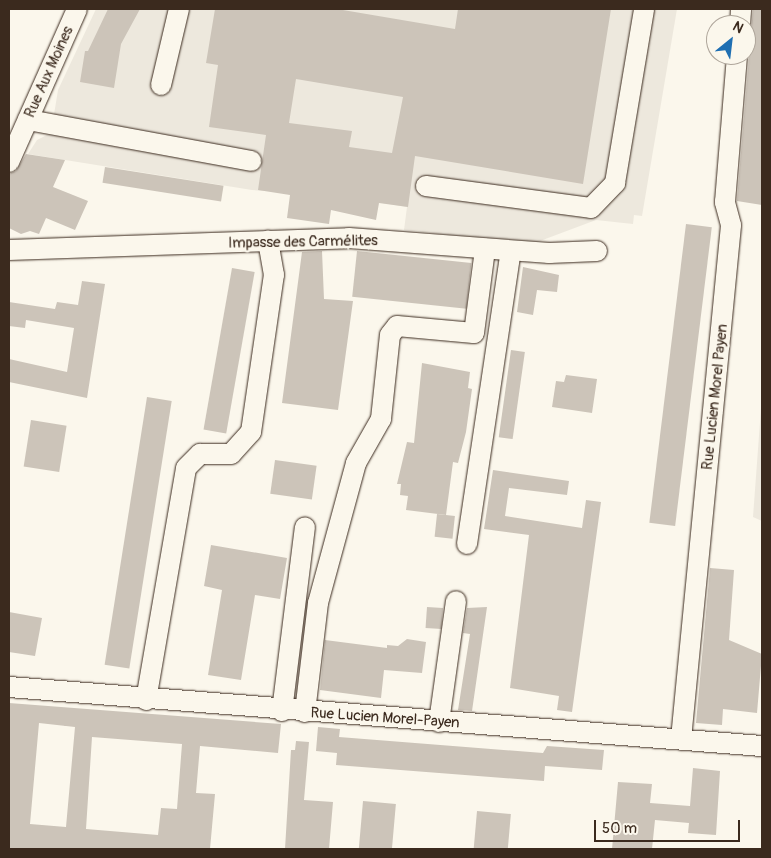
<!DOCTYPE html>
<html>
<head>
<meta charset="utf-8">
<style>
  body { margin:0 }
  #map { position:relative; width:771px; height:858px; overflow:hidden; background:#fbf7ec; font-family:Pangolin,sans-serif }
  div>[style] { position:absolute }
  .built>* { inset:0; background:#ede8dd }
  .building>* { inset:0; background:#ccc4b9; transform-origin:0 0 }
  .roads { filter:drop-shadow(0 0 1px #3b2a1e) drop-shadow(0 0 1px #3b2a1e) }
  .minor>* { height:20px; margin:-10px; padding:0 10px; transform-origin:10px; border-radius:10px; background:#fbf7ec }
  span { translate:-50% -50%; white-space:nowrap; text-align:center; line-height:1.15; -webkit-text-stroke:4.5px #fbf7ec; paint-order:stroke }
  .street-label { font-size:15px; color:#3b2a1e }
  .frame { position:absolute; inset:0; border:10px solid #3b2a1e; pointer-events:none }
  .north { position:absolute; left:706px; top:15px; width:50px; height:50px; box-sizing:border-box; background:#fbf7ec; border:1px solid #aea59a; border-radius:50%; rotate:29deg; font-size:14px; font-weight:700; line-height:20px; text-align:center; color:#3b2a1e }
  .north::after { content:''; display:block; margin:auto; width:18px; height:22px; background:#1f6fb2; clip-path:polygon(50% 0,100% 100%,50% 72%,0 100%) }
  .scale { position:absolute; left:594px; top:820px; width:146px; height:22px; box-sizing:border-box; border:2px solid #3b2a1e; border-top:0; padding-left:6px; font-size:15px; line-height:18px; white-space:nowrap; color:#3b2a1e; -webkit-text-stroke:4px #fbf7ec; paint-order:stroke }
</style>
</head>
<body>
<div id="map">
  <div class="built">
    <i style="clip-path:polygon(96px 9px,677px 9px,642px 216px,634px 215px,633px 224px,596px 220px,532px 244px,404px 230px,407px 207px,266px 184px,265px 191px,252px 190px,28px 154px,37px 140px,51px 133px,58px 90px)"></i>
    <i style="clip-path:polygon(762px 395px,762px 521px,753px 517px)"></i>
  </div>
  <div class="building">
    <i style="clip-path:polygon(108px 9px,140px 9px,121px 44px,114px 88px,80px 82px,85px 51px,88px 51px)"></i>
    <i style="clip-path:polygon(evenodd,215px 9px,337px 9px,455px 29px,458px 9px,611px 9px,583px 184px,415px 156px,408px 207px,379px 203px,376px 220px,331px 210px,329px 224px,287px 218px,290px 195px,258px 190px,266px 135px,209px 127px,218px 65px,206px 63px,215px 9px,296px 79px,403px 97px,392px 153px,349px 147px,352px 131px,289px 123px,296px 79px)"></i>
    <i style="clip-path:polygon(753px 9px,762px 9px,762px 205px,737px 201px)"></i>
    <i style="clip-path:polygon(26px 154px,65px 160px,53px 187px,88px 201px,75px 230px,46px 218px,39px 234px,30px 231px,21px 234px,9px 228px,9px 174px,16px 171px)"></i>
    <i style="left:105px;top:167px;width:120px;height:16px;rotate:9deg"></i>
    <i style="left:686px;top:224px;width:26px;height:301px;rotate:7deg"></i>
    <i style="clip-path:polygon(322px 251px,324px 299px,353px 301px,338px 410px,282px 403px,302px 252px)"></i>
    <i style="left:357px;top:251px;width:115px;height:46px;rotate:6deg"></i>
    <i style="clip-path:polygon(523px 267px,559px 275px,557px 292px,537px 290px,533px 315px,517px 312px)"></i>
    <i style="left:232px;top:268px;width:23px;height:164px;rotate:10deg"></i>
    <i style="clip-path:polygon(82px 281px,105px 284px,87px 398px,9px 382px,9px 359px,67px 372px,74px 328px,26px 320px,25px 328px,9px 326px,9px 302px,55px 309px,57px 302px,78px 305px)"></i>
    <i style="left:511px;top:350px;width:14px;height:88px;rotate:8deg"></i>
    <i style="clip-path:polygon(422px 363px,470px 372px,468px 388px,472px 389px,466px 432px,458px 463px,453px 462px,446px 515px,406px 510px,408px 496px,400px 495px,401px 484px,397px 484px,407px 442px,414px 443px)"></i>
    <i style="clip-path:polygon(566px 375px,597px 379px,592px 413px,552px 407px,556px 381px,564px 382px)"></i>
    <i style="left:147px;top:397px;width:25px;height:271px;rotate:9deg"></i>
    <i style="left:31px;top:420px;width:36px;height:47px;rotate:9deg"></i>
    <i style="left:275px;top:460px;width:42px;height:34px;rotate:8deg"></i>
    <i style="clip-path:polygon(493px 470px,569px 481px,567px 495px,509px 488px,505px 516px,582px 528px,586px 500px,601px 502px,572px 712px,557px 710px,559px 696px,510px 688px,529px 535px,484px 529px)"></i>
    <i style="left:437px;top:514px;width:18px;height:23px;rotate:6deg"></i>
    <i style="clip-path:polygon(211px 545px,287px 558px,280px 599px,255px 595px,241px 680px,208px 675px,222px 590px,204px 586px)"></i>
    <i style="clip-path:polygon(710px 568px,734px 570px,729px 640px,762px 654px,757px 713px,723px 709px,722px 725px,696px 723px)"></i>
    <i style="left:427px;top:607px;width:16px;height:21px;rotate:4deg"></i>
    <i style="clip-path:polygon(487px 607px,472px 711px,458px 710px,470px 634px,463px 633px,467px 608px)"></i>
    <i style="clip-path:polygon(9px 612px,42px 618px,35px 656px,9px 652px)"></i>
    <i style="clip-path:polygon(407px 639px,426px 642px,422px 673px,384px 670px,381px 698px,320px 690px,325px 640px,387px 648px,387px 645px,398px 646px)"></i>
    <i style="clip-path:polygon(evenodd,9px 703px,281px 724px,278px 753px,200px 746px,196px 793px,215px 794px,210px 849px,9px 849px,9px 703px,39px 723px,75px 727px,66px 827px,30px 824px,39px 723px,9px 703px,92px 737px,182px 744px,177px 809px,161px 808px,158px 835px,86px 829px,92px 737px)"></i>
    <i style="clip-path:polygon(318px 727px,340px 729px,339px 737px,543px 753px,547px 746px,604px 750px,602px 770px,545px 766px,544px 781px,336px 765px,337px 753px,316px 751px)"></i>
    <i style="clip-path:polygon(296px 741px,309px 742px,304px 800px,333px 802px,329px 849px,285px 849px,291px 750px,295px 750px)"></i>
    <i style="clip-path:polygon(693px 768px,720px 771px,716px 835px,688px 833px,689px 823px,655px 820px,652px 849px,612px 849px,618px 782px,652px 784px,650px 803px,690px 806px)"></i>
    <i style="left:363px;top:801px;width:33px;height:48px;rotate:5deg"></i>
    <i style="left:477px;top:811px;width:34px;height:38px;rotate:5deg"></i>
  </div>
  <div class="roads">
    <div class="minor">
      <i style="left:740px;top:25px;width:16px;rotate:-86deg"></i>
      <i style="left:161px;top:85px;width:78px;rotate:-76.7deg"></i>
      <i style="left:28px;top:120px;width:227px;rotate:10.4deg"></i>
      <i style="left:9px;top:162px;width:167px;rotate:-66deg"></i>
      <i style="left:426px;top:186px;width:166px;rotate:7.6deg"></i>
      <i style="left:591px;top:208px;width:35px;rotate:-46deg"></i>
      <i style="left:615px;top:183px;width:176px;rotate:-80.5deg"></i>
      <i style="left:9px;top:250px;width:340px;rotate:-2deg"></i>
      <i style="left:349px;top:238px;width:201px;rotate:4.3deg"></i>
      <i style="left:549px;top:253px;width:48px;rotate:-2.4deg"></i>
      <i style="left:467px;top:544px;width:296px;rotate:-81.5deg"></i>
      <i style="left:9px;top:687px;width:755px;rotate:4.48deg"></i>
      <i style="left:146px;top:700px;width:235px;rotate:-80.2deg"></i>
      <i style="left:186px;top:468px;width:20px;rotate:-45deg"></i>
      <i style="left:200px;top:454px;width:31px"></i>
      <i style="left:231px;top:454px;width:30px;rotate:-48deg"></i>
      <i style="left:251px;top:432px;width:159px;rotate:-81.7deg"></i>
      <i style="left:274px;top:275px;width:35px;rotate:-100deg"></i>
      <i style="left:282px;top:711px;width:185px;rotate:-82.9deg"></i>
      <i style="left:305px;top:712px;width:110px;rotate:-83.2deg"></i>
      <i style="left:318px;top:603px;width:145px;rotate:-74.8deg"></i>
      <i style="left:356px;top:463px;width:51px;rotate:-60.4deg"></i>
      <i style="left:381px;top:419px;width:84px;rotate:-83.9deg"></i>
      <i style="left:390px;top:335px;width:11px;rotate:-52deg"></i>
      <i style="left:397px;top:326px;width:77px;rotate:5.2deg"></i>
      <i style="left:474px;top:333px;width:85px;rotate:-82.5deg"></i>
      <i style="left:439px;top:722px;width:122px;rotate:-82deg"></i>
      <i style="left:681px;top:739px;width:516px;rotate:-84.44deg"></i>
      <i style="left:731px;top:225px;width:24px;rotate:-105deg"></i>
      <i style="left:725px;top:202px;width:147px;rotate:-85.3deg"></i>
    </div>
  </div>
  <div class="street-label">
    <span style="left:49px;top:72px;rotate:-66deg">Rue Aux Moines</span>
    <span style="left:303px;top:242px;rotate:-1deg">Impasse des Carmélites</span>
    <span style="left:715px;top:397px;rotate:-84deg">Rue Lucien Morel Payen</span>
    <span style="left:385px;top:718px;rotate:4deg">Rue Lucien Morel-Payen</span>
  </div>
  <div class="frame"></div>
  <div class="north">N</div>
  <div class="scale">50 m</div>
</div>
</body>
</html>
